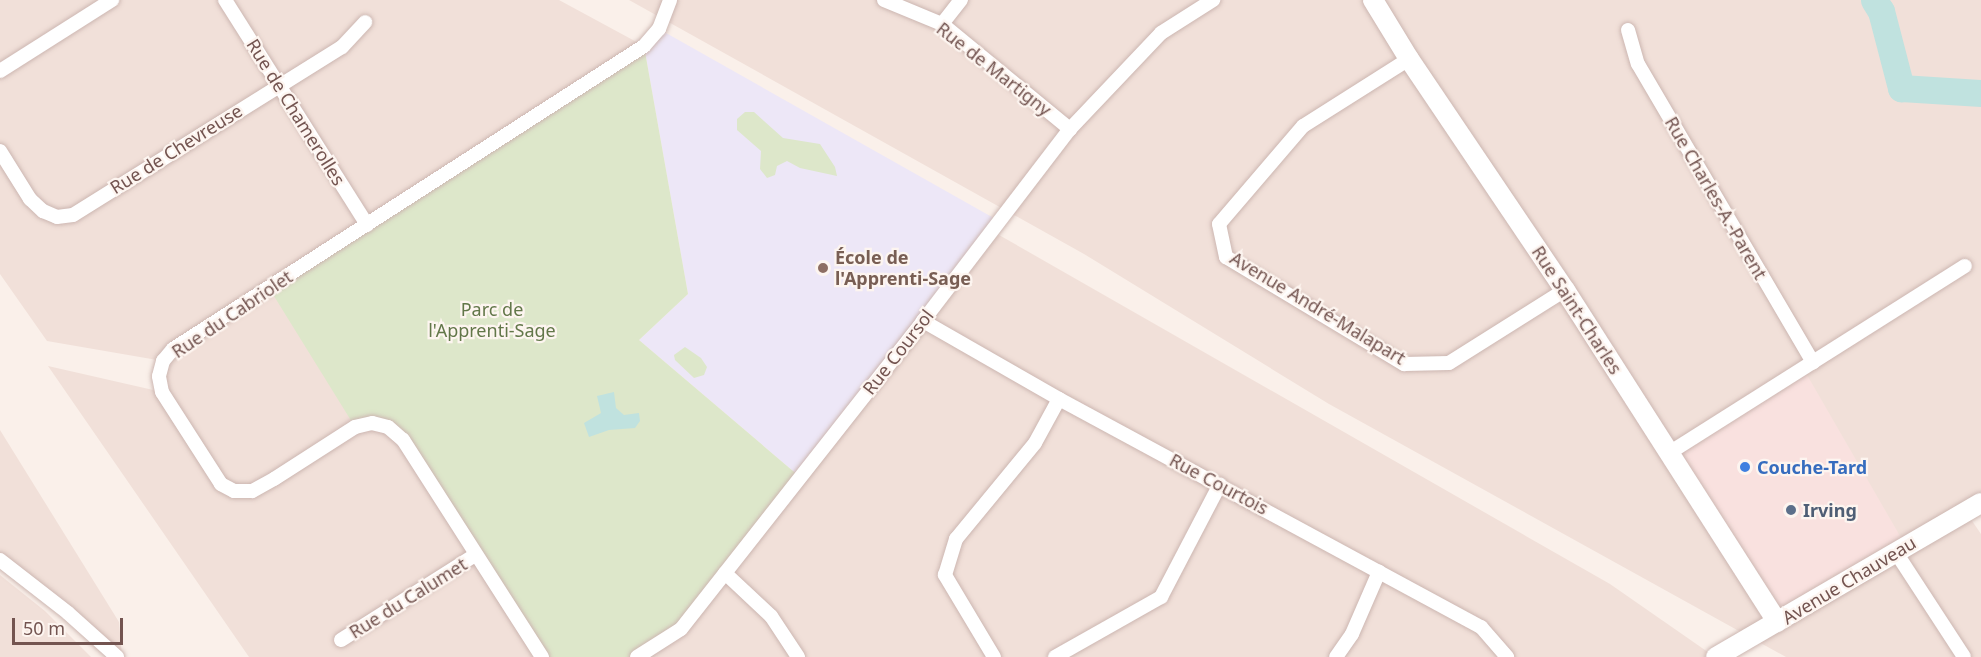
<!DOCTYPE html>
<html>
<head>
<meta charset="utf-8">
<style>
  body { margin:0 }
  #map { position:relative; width:1981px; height:657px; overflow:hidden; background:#faf0ea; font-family:"Noto Sans",sans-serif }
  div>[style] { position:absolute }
  .residential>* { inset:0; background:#f1e0d9 }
  .commercial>* { inset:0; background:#f9e1df; transform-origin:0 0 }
  .education>* { inset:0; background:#ede7f7 }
  .green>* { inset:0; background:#dde7ca }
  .water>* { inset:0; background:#c0e2df }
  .river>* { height:27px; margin:-13.5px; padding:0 13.5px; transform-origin:13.5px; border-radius:13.5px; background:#c0e2df }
  .roads { filter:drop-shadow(0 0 2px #ccb6b1) drop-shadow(0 0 2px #ccb6b1) }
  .street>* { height:14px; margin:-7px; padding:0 7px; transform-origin:7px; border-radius:7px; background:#fff }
  .secondary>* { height:20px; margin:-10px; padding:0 10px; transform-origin:10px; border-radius:10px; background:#fff }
  .dots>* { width:16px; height:16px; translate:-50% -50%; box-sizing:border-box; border:3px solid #fdf5f0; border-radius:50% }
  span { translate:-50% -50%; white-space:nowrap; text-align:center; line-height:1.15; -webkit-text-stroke:4.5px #fdf5f0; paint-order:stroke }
  .street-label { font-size:18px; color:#735450 }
  .education-label { font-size:18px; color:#785e54; font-weight:700 }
  .left { translate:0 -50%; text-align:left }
  .park-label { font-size:18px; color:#627749 }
  .shop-label { font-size:18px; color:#366cbe; font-weight:700 }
  .service-label { font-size:18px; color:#4e5e75; font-weight:700 }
  .scale { position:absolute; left:12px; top:618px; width:111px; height:27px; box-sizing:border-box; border:3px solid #735450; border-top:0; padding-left:8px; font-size:18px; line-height:21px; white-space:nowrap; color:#735450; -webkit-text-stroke:4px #fdf5f0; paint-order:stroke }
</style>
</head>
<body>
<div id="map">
  <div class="residential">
    <i style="clip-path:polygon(0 0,559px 0,644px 46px,388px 427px,542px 657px,249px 657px,48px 366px,162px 392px,163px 361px,47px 341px,0 274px)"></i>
    <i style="clip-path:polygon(629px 0,1981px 0,1981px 503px,1966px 512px,1981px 534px,1981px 657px,1786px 657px,1329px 404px,1084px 254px)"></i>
    <i style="clip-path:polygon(992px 231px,1610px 584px,1715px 657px,637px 657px)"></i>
    <i style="clip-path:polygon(0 430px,119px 622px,122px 657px,0 560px)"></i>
    <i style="clip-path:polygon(0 575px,45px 611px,91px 657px,0 657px)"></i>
  </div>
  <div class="commercial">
    <i style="left:1803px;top:368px;width:205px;height:159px;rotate:60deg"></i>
  </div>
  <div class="education">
    <i style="clip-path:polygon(659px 29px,999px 221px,800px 477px,639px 340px,688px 294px,644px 46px)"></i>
  </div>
  <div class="green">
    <i style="clip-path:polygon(644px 46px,688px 294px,639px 340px,800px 477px,681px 629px,637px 657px,542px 657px,388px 427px,355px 427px,269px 288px)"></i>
    <i style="clip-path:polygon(745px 112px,754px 112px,783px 138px,820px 144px,835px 167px,837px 176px,800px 168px,787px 161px,777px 166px,775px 175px,767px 178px,760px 169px,761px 151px,737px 130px,737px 119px)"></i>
    <i style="clip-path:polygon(685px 347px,701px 358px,707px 367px,704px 375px,694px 378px,675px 360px,674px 355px)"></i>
  </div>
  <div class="water">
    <i style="clip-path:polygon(614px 392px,616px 408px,624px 415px,639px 413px,640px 421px,635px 428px,609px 430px,589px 437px,584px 423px,601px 413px,597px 396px)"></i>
  </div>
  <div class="river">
    <i style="left:1874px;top:0;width:13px;rotate:58deg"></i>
    <i style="left:1881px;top:11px;width:80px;rotate:75.4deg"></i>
    <i style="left:1901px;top:88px;width:80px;rotate:3.6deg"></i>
  </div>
  <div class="roads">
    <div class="street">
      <i style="left:225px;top:0;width:266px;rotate:57.7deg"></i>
      <i style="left:884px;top:0;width:63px;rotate:22.5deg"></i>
      <i style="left:942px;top:24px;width:166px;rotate:39.4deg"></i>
      <i style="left:942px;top:24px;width:31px;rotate:-52deg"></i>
      <i style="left:1628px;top:30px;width:35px;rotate:74deg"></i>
      <i style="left:1638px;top:64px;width:346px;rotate:59.6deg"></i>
      <i style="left:1409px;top:59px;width:125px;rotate:147.7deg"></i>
      <i style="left:1303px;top:126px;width:129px;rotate:130.6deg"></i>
      <i style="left:1219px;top:224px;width:34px;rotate:78deg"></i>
      <i style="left:1226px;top:257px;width:208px;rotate:31deg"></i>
      <i style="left:1404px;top:364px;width:45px;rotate:-1.3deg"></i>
      <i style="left:1449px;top:363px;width:137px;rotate:-32.2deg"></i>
      <i style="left:0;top:71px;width:133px;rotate:-32.4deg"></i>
      <i style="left:0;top:151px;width:57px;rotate:58deg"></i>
      <i style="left:30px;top:199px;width:18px;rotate:43deg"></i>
      <i style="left:43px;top:211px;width:15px;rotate:23deg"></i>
      <i style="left:57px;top:217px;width:16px;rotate:-7deg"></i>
      <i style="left:73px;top:215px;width:317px;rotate:-32deg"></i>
      <i style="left:342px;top:47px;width:34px;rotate:-47deg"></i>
      <i style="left:923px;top:321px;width:157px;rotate:29.8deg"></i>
      <i style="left:1059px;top:399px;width:480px;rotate:28.4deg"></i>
      <i style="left:1481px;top:627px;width:40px;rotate:49deg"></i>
      <i style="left:1669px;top:453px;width:350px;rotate:-32.3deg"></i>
      <i style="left:1895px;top:551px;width:126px;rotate:56.9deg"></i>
      <i style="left:0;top:560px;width:86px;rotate:37.9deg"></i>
      <i style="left:68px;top:613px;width:66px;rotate:41.9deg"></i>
      <i style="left:725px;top:573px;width:63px;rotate:43.1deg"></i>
      <i style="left:771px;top:616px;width:49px;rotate:56.6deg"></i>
      <i style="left:341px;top:640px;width:159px;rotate:-32.4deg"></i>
      <i style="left:542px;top:657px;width:258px;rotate:-122.6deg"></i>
      <i style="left:403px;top:440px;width:20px;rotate:-139deg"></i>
      <i style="left:388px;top:427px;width:16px;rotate:-166deg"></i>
      <i style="left:372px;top:423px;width:17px;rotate:167deg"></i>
      <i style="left:355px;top:427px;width:96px;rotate:147.3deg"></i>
      <i style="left:274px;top:479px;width:25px;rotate:151deg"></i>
      <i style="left:252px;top:491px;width:18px;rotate:180deg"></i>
      <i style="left:234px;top:491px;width:15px;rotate:-152deg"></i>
      <i style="left:221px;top:484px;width:109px;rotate:-122.7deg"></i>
      <i style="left:162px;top:392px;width:16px;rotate:-101deg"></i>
      <i style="left:159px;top:376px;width:16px;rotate:-75deg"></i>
      <i style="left:163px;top:361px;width:16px;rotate:-50deg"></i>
      <i style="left:173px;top:349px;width:560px;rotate:-32.75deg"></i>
      <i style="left:644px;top:46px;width:23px;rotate:-49deg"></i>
      <i style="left:659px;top:29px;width:31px;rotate:-69deg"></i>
      <i style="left:637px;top:657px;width:52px;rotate:-32.5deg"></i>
      <i style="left:681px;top:629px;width:392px;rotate:-51.8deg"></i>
      <i style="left:923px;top:321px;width:242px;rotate:-52.6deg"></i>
      <i style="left:1070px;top:129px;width:132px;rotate:-46.5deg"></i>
      <i style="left:1161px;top:33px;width:62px;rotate:-32.4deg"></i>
      <i style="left:994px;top:657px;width:96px;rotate:-120.9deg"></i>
      <i style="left:945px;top:575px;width:38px;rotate:-73deg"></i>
      <i style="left:956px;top:539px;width:124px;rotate:-50.5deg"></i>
      <i style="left:1035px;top:443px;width:50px;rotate:-61.4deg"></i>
      <i style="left:1055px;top:657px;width:122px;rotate:-29.5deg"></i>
      <i style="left:1161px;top:597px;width:127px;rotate:-62.4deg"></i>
      <i style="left:1336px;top:657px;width:28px;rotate:-55deg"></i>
      <i style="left:1352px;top:634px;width:68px;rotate:-66.5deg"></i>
    </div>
    <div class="secondary">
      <i style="left:1373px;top:0;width:69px;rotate:58.6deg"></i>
      <i style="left:1409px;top:59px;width:279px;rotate:56deg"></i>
      <i style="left:1565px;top:290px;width:394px;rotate:57.4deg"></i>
      <i style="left:1716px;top:657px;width:306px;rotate:-30.2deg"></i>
    </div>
  </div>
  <div class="dots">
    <i style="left:823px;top:268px;background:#8d6e63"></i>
    <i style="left:1745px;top:467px;background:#3f7fe0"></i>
    <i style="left:1791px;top:510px;background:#5c6f8a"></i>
  </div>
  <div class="street-label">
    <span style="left:994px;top:69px;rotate:38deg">Rue de Martigny</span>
    <span style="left:296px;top:112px;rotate:58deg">Rue de Chamerolles</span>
    <span style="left:176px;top:149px;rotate:-32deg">Rue de Chevreuse</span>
    <span style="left:1716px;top:198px;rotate:60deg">Rue Charles-A.-Parent</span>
    <span style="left:1318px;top:308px;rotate:31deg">Avenue André-Malapart</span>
    <span style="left:1577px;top:310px;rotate:57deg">Rue Saint-Charles</span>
    <span style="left:232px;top:314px;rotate:-34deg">Rue du Cabriolet</span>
    <span style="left:898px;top:352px;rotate:-52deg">Rue Coursol</span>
    <span style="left:1219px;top:484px;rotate:28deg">Rue Courtois</span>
    <span style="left:1849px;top:580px;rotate:-31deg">Avenue Chauveau</span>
    <span style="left:408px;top:598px;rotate:-32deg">Rue du Calumet</span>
  </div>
  <div class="education-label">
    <span class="left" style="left:835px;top:268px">École de<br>l'Apprenti-Sage</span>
  </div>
  <div class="park-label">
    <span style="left:492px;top:320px">Parc de<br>l'Apprenti-Sage</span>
  </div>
  <div class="shop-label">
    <span class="left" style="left:1757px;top:467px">Couche-Tard</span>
  </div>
  <div class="service-label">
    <span class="left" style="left:1803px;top:510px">Irving</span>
  </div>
  <div class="scale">50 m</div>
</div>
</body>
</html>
